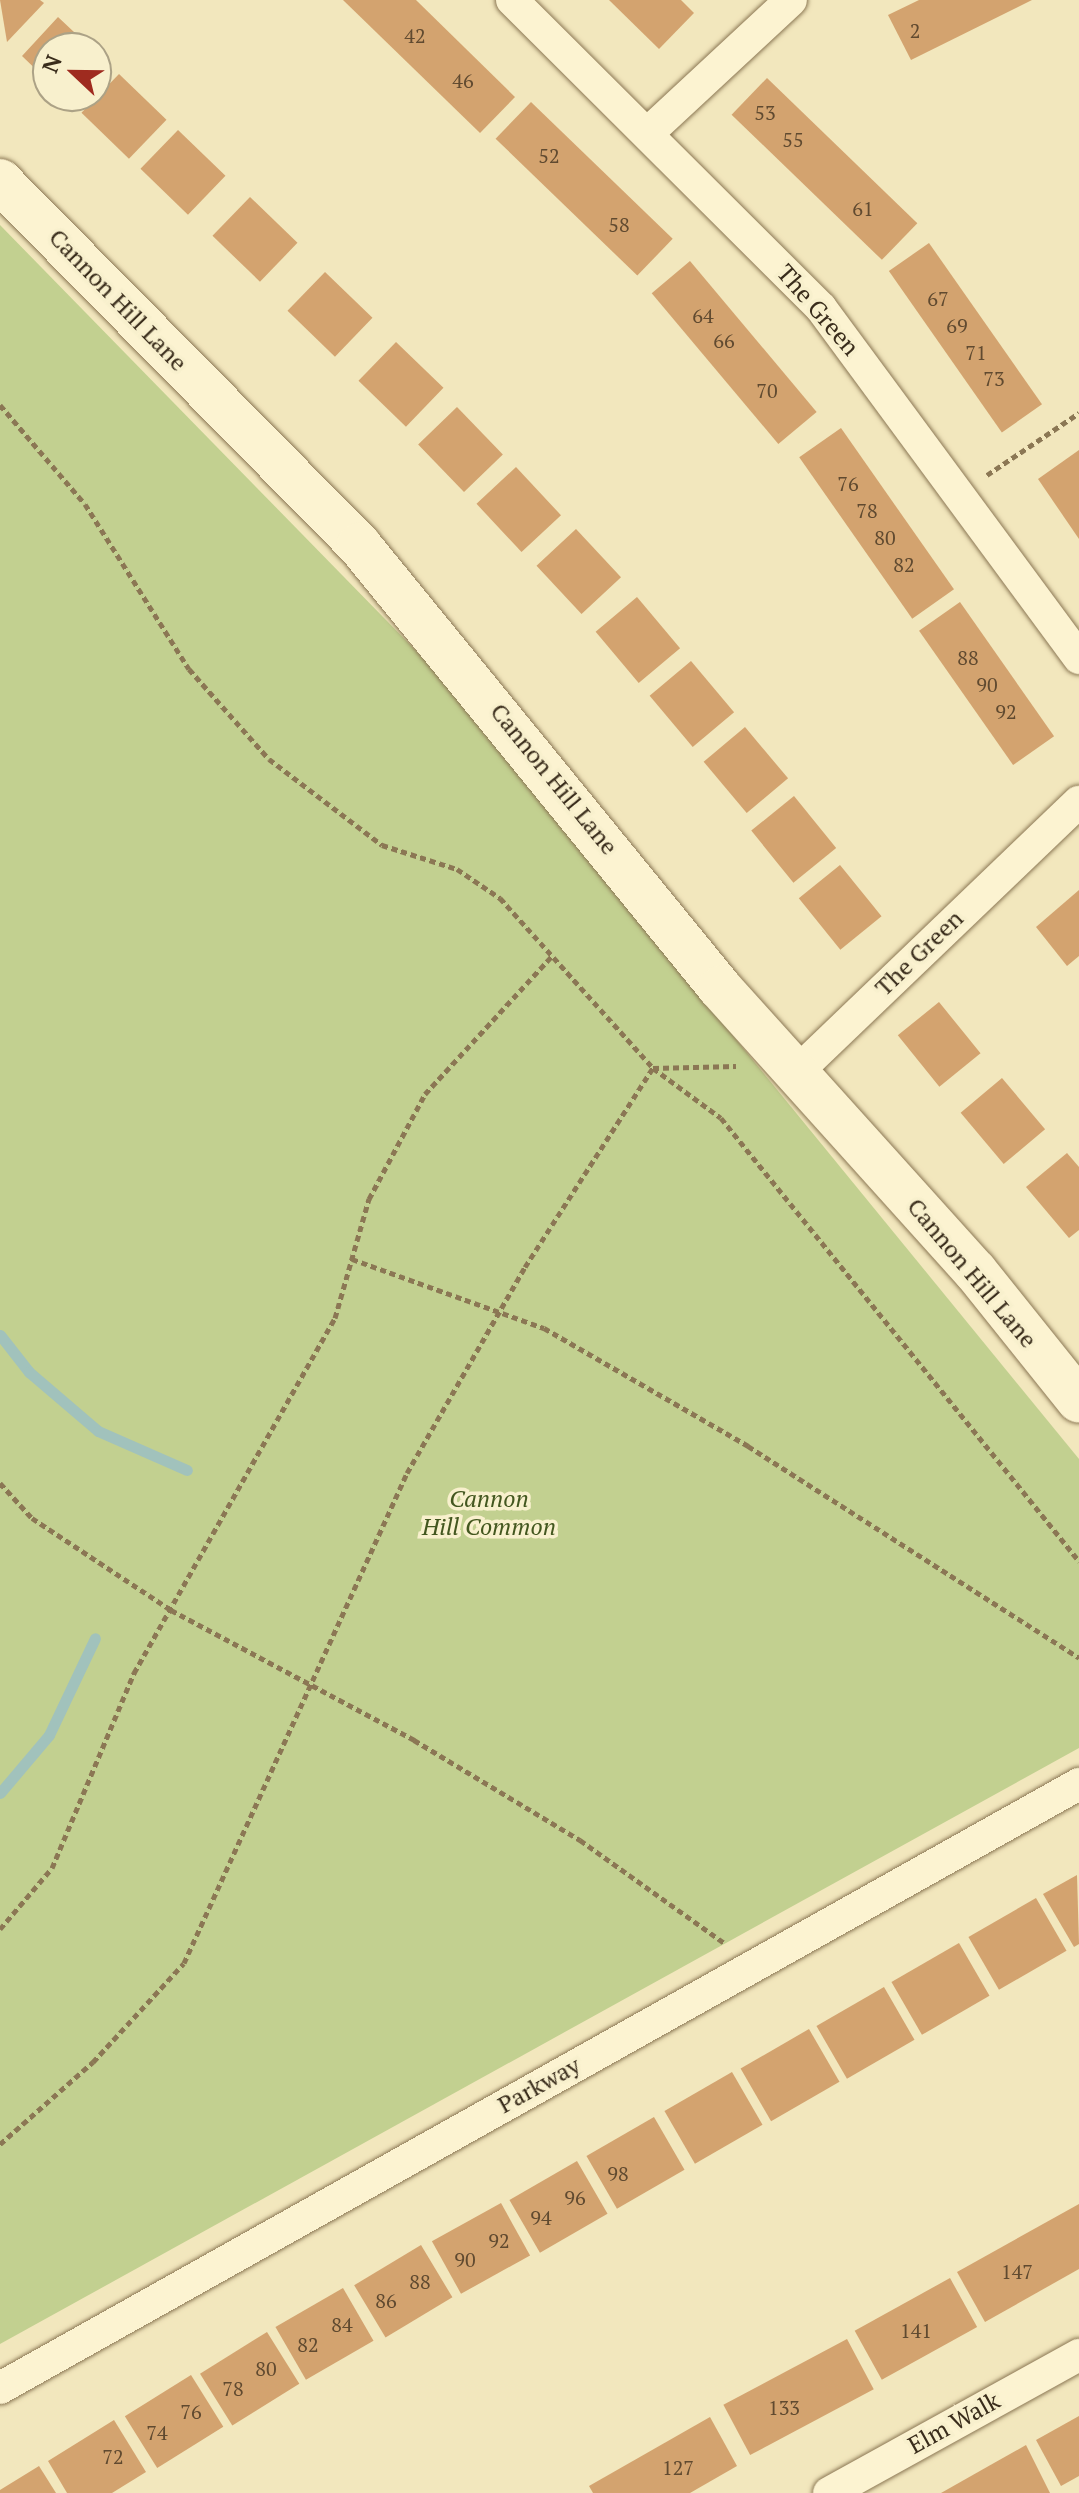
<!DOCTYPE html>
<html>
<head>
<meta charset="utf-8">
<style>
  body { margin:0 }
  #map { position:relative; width:1079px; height:2493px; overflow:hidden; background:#f2e7bd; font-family:"PT Serif",serif }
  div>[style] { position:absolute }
  .green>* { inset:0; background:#c2d090 }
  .stream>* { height:11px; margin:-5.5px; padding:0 5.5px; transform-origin:5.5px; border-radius:5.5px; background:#a1c2bc }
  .building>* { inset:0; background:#d3a36f; transform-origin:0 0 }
  .path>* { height:5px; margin-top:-2.5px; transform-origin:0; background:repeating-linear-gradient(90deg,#8b7754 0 6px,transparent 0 10px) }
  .roads { filter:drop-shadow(0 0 2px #8b7754) drop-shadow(0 0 2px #8b7754) }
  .street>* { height:32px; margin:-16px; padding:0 16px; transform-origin:16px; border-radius:16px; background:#fcf3d1 }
  .secondary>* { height:44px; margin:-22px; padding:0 22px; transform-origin:22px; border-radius:22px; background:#fcf3d1 }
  span { translate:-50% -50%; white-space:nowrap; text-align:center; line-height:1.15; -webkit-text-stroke:7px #f8f0cd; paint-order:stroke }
  .number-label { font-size:20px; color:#604a30 }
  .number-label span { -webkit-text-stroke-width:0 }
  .street-label { font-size:24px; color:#392c1b }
  .park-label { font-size:24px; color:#43571f; font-style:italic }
  .north { position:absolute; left:32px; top:32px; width:80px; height:80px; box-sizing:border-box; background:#f8f0cd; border:2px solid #aca286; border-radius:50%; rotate:292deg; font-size:22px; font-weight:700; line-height:32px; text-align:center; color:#392c1b }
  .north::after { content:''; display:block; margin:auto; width:28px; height:36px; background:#9f2b1f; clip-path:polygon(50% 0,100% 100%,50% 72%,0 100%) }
</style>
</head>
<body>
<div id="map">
  <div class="green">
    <i style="clip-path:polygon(0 225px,429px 664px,1079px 1459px,1079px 1748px,0 2344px)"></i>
  </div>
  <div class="stream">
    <i style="left:0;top:1335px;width:47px;rotate:51.9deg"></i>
    <i style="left:29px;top:1372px;width:91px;rotate:40.5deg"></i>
    <i style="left:98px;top:1431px;width:97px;rotate:23.7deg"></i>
    <i style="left:0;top:1793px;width:76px;rotate:-49.8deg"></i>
    <i style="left:49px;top:1735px;width:107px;rotate:-64.6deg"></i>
  </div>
  <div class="building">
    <i style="clip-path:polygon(0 0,40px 0,44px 3px,7px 42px)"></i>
    <i style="clip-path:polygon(343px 0,416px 0,515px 97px,480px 133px)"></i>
    <i style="clip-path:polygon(609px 0,681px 0,694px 13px,659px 49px)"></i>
    <i style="clip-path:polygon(919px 0,1032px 0,911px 60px,888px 15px)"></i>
    <i style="clip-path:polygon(58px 17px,91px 48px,48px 48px,48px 81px,22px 56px)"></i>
    <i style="left:119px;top:74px;width:66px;height:54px;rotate:44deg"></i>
    <i style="left:767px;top:78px;width:209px;height:51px;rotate:44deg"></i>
    <i style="left:531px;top:102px;width:197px;height:51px;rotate:44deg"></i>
    <i style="left:178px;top:130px;width:66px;height:54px;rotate:44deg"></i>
    <i style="left:250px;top:197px;width:66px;height:54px;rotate:44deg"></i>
    <i style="left:929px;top:243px;width:197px;height:49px;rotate:55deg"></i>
    <i style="left:690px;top:261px;width:197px;height:50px;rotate:50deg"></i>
    <i style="left:325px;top:272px;width:66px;height:54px;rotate:44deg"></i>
    <i style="left:396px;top:342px;width:66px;height:54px;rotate:44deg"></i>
    <i style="left:457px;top:407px;width:66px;height:54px;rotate:46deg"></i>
    <i style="left:841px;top:428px;width:197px;height:51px;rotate:55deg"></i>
    <i style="clip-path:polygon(1079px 450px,1079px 539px,1038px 479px)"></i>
    <i style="left:516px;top:467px;width:66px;height:54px;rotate:47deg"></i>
    <i style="left:576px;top:529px;width:66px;height:54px;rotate:47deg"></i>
    <i style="left:637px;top:597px;width:67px;height:54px;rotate:50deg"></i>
    <i style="left:960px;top:602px;width:164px;height:50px;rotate:55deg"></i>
    <i style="left:691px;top:661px;width:67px;height:54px;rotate:50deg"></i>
    <i style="left:745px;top:727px;width:67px;height:54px;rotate:50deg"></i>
    <i style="left:794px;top:796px;width:67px;height:55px;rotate:51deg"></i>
    <i style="left:840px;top:865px;width:66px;height:53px;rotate:51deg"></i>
    <i style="clip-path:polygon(1079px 890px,1079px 956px,1067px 966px,1036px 927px)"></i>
    <i style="left:939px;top:1002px;width:66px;height:53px;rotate:51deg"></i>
    <i style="left:1002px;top:1078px;width:67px;height:54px;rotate:50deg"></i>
    <i style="clip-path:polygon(1067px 1153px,1079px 1167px,1079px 1230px,1069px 1238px,1026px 1187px)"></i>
    <i style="clip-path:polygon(1077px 1875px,1079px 1944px,1074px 1947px,1043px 1894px)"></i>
    <i style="left:1036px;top:1898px;width:61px;height:78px;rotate:60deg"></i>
    <i style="left:959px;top:1943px;width:61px;height:78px;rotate:60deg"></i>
    <i style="left:884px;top:1987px;width:61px;height:78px;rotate:60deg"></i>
    <i style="left:809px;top:2029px;width:61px;height:79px;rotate:60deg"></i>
    <i style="left:732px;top:2072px;width:61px;height:78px;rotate:60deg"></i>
    <i style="left:654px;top:2117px;width:61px;height:78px;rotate:60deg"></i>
    <i style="left:577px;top:2161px;width:61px;height:78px;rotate:60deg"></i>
    <i style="left:501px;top:2203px;width:60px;height:79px;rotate:61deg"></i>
    <i style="clip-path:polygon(1079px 2204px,1079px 2269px,985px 2322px,957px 2272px)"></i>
    <i style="left:421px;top:2245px;width:61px;height:78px;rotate:59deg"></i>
    <i style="left:950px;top:2278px;width:56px;height:109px;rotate:61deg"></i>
    <i style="left:343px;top:2288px;width:61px;height:78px;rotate:60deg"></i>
    <i style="left:267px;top:2332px;width:61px;height:79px;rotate:58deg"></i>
    <i style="left:847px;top:2339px;width:57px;height:140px;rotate:62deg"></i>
    <i style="left:191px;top:2375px;width:61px;height:78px;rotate:58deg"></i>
    <i style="clip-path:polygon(1079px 2416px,1079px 2476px,1061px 2486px,1036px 2440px)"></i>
    <i style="clip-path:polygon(710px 2417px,737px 2466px,690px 2493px,593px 2493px,589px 2486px)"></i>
    <i style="clip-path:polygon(114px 2420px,146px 2472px,112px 2493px,67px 2493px,48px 2461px)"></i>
    <i style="clip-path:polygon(1026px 2445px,1050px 2493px,941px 2493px,994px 2463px)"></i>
    <i style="clip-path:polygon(39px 2466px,56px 2493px,0 2493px,0 2490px)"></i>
  </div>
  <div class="path">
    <i style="left:0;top:405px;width:130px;rotate:49.4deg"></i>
    <i style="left:85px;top:504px;width:195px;rotate:57.8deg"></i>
    <i style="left:189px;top:669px;width:120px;rotate:48.4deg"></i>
    <i style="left:269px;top:759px;width:142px;rotate:37.3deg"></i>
    <i style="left:382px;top:845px;width:79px;rotate:17.7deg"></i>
    <i style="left:457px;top:869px;width:52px;rotate:34deg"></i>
    <i style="left:500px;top:898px;width:229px;rotate:48deg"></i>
    <i style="left:653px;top:1068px;width:83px;rotate:-1.4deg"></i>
    <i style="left:987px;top:475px;width:111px;rotate:-34deg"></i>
    <i style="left:352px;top:1259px;width:204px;rotate:19.8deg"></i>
    <i style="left:544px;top:1328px;width:236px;rotate:30deg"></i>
    <i style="left:748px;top:1446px;width:393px;rotate:32.6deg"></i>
    <i style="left:0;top:1483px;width:47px;rotate:47.6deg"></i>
    <i style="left:32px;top:1518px;width:167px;rotate:33.5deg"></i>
    <i style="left:171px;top:1610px;width:276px;rotate:28.1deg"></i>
    <i style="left:414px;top:1740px;width:194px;rotate:31.1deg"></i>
    <i style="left:580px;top:1840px;width:179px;rotate:35.5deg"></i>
    <i style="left:0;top:1929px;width:80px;rotate:-49.6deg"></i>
    <i style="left:52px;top:1868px;width:212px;rotate:-67.2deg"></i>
    <i style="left:134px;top:1673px;width:408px;rotate:-60.5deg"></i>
    <i style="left:335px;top:1318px;width:124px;rotate:-74.1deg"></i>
    <i style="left:369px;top:1199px;width:119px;rotate:-61.9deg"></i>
    <i style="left:425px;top:1094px;width:188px;rotate:-47.4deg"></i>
    <i style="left:0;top:2144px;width:124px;rotate:-41.4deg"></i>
    <i style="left:93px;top:2062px;width:134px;rotate:-47.4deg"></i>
    <i style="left:184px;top:1963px;width:538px;rotate:-65.53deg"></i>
    <i style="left:407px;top:1473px;width:237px;rotate:-60.2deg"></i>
    <i style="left:525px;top:1267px;width:237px;rotate:-57.3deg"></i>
    <i style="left:653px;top:1068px;width:84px;rotate:36.3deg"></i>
    <i style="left:721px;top:1118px;width:570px;rotate:51.06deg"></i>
  </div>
  <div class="roads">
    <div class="street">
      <i style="left:512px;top:0;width:436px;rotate:44.9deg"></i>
      <i style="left:821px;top:308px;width:435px;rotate:53.6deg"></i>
      <i style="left:648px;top:133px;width:195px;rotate:-42.9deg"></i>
      <i style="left:796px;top:1073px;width:392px;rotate:-43.8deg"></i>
      <i style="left:0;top:2388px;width:1237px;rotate:-29.24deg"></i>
      <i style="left:829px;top:2493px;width:286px;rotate:-28.9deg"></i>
    </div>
    <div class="secondary">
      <i style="left:0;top:181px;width:511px;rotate:45.4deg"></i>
      <i style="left:359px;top:545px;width:571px;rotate:50.82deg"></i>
      <i style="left:720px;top:988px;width:381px;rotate:48deg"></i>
      <i style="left:975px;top:1271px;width:166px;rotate:51.3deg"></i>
    </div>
  </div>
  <div class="number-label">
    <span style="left:915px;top:30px">2</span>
    <span style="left:415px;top:35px">42</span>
    <span style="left:463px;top:80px">46</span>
    <span style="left:765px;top:112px">53</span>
    <span style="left:793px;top:139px">55</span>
    <span style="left:549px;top:155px">52</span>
    <span style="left:863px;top:208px">61</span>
    <span style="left:619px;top:224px">58</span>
    <span style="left:938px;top:298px">67</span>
    <span style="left:703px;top:315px">64</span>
    <span style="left:957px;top:325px">69</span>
    <span style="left:724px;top:340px">66</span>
    <span style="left:976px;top:352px">71</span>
    <span style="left:994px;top:378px">73</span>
    <span style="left:767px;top:390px">70</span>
    <span style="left:848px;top:483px">76</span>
    <span style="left:867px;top:510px">78</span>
    <span style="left:885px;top:537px">80</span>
    <span style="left:904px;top:564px">82</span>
    <span style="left:968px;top:657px">88</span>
    <span style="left:987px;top:684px">90</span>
    <span style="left:1006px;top:711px">92</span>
    <span style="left:618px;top:2173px">98</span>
    <span style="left:575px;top:2197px">96</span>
    <span style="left:541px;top:2217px">94</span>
    <span style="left:499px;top:2240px">92</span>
    <span style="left:465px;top:2259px">90</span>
    <span style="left:1017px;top:2271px">147</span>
    <span style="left:420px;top:2281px">88</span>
    <span style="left:386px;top:2300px">86</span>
    <span style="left:342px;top:2324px">84</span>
    <span style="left:916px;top:2330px">141</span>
    <span style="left:308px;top:2344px">82</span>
    <span style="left:266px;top:2368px">80</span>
    <span style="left:233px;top:2388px">78</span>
    <span style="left:784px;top:2407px">133</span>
    <span style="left:191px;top:2411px">76</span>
    <span style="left:157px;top:2432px">74</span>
    <span style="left:113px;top:2456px">72</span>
    <span style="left:678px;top:2467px">127</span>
  </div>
  <div class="street-label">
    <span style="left:118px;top:300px;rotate:46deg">Cannon Hill Lane</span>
    <span style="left:818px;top:310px;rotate:49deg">The Green</span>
    <span style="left:554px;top:779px;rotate:51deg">Cannon Hill Lane</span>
    <span style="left:919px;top:953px;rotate:-44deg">The Green</span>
    <span style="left:972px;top:1273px;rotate:50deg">Cannon Hill Lane</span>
    <span style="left:539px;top:2085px;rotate:-29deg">Parkway</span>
    <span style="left:954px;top:2423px;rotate:-29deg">Elm Walk</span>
  </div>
  <div class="park-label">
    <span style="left:489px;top:1513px">Cannon<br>Hill Common</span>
  </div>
  <div class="north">N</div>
</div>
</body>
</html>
